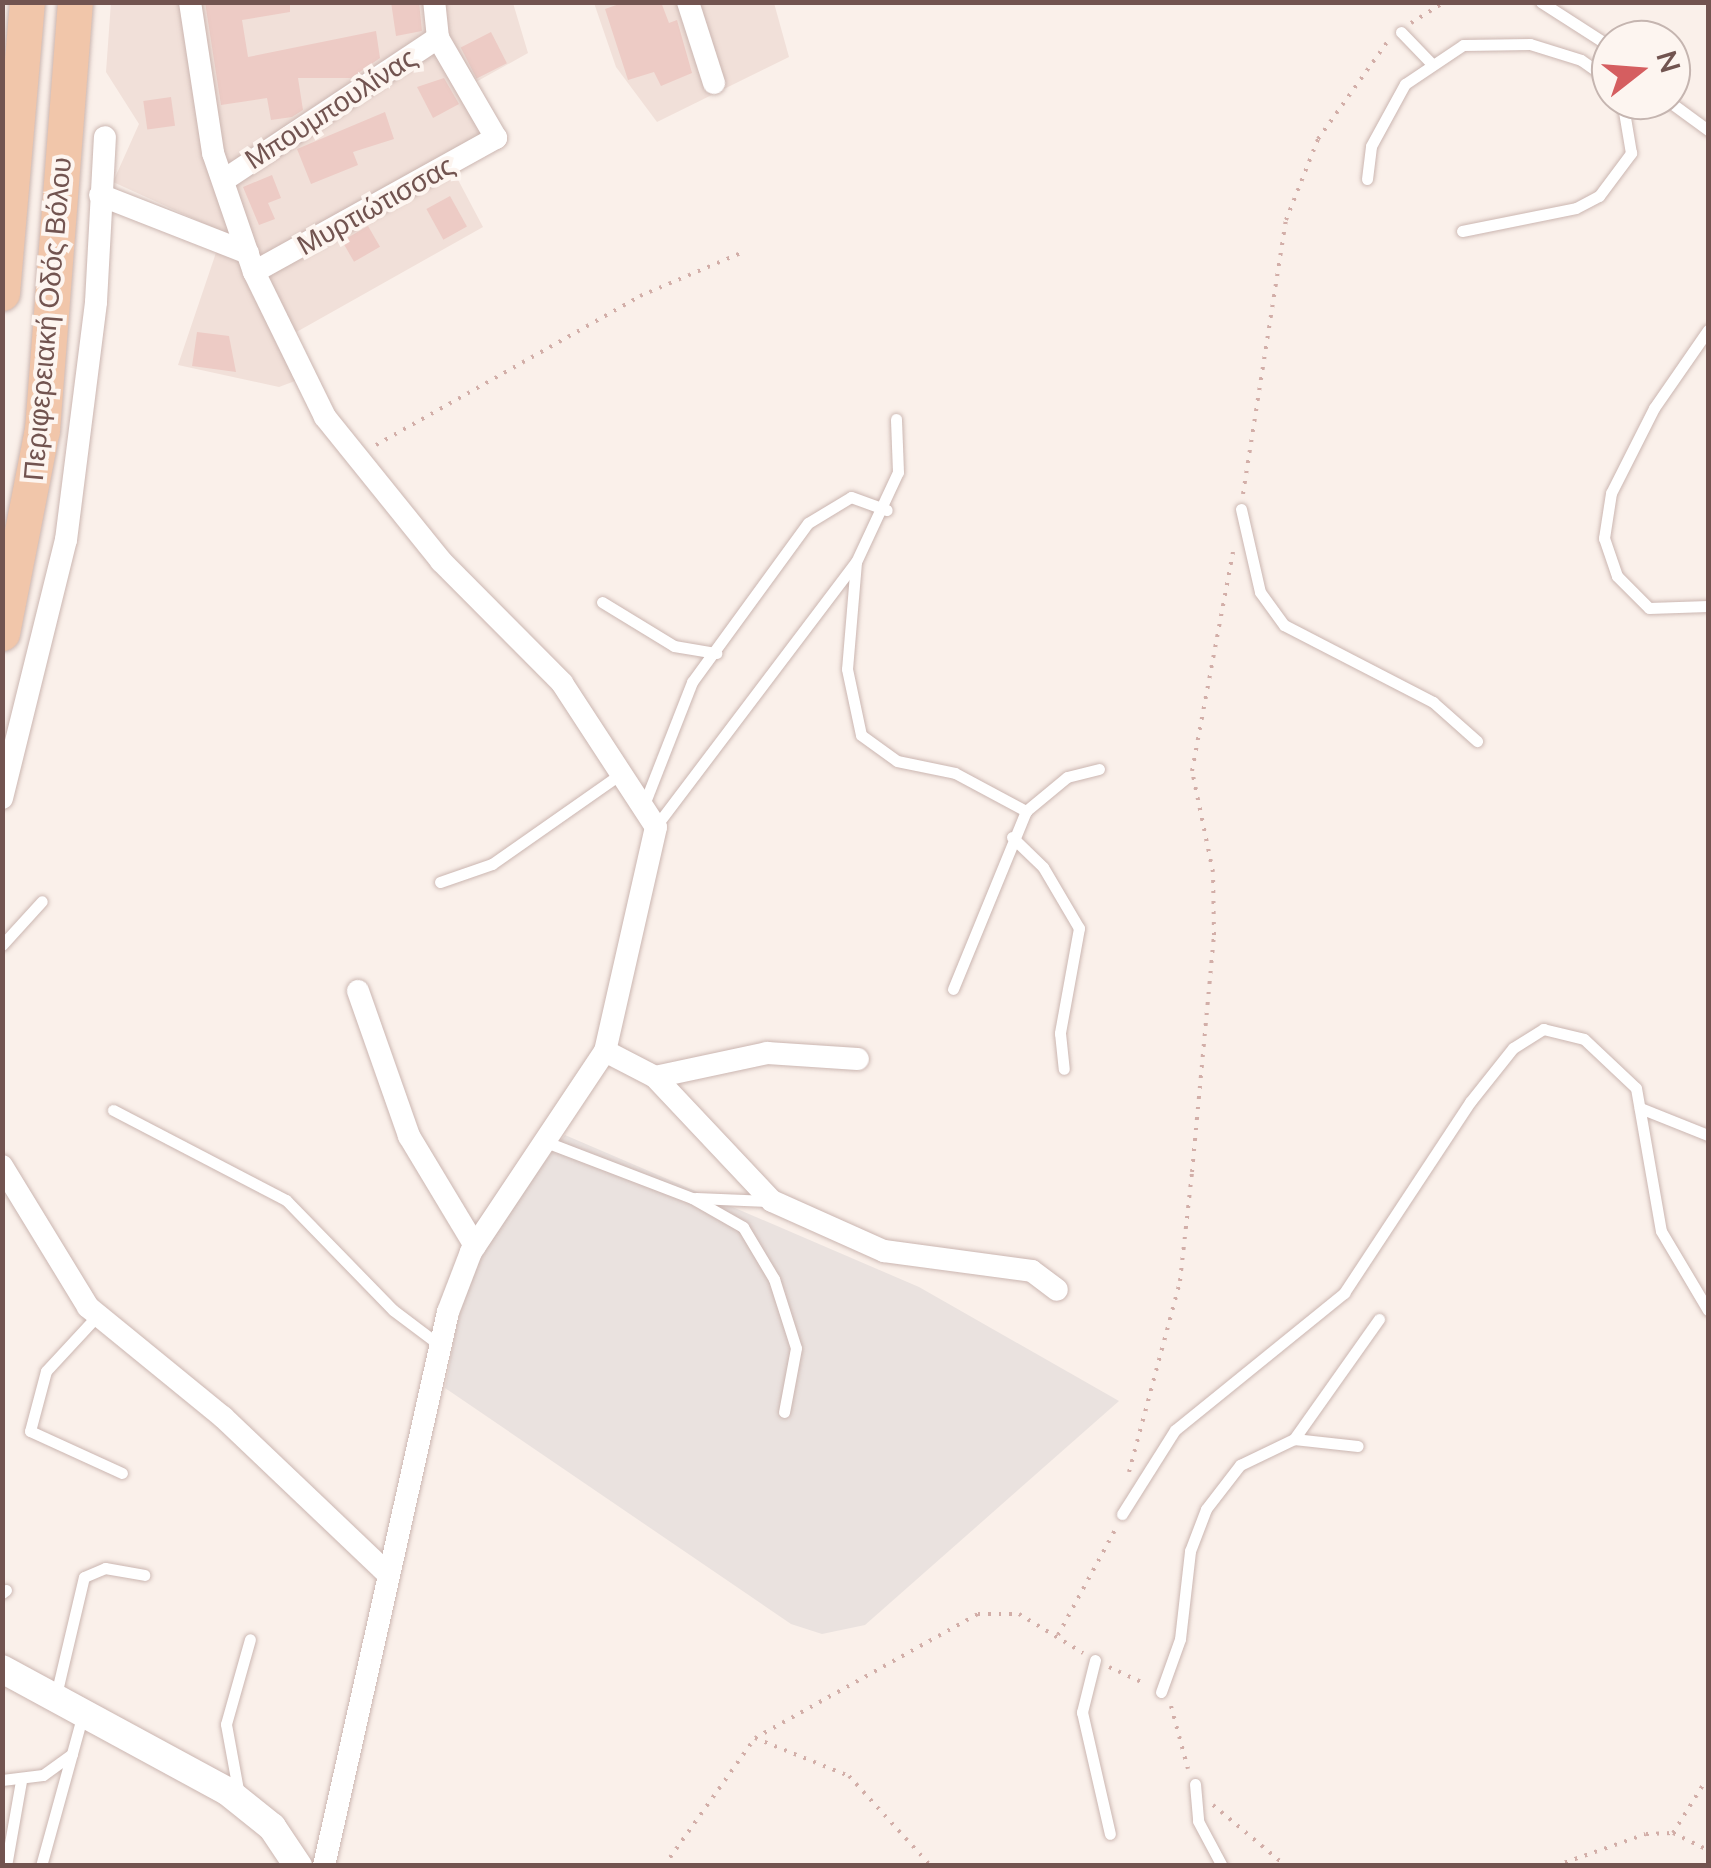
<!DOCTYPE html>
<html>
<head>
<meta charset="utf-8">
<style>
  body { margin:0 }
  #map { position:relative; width:1711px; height:1868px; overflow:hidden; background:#faf0ea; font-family:"Nunito Sans",sans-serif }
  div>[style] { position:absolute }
  .residential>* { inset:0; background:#f1e0d9 }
  .industrial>* { inset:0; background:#eae2df }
  .building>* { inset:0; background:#edcbc5; transform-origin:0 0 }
  .path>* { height:4px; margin-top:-2px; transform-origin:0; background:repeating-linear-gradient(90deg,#d2aea8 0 2.5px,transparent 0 10.5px) }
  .roads { filter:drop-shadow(0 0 2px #cbb6b1) drop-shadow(0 0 2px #cbb6b1) }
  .service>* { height:11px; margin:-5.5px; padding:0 5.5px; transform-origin:5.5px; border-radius:5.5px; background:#fff }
  .minor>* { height:22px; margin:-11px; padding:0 11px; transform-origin:11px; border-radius:11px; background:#fff }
  .tertiary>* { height:28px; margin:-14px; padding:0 14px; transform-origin:14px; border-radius:14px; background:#fff }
  .primary>* { height:35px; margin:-17.5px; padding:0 17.5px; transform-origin:17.5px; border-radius:17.5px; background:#f1c6aa }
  span { translate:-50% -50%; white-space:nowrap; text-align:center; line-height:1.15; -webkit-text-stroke:8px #fdf5f0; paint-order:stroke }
  .street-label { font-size:28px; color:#725450 }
  .frame { position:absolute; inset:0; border:5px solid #725450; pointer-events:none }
  .north { position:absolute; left:1591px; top:20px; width:100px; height:100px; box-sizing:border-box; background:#fdf5f0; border:2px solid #c5b5b0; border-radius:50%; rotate:73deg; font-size:28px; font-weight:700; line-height:40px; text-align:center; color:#725450 }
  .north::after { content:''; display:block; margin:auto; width:35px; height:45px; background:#d55e60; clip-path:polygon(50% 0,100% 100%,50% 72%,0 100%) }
</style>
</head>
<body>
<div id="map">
  <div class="residential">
    <i style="clip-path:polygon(111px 2px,513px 3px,528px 53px,467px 87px,491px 131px,446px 157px,483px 227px,277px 343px,295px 381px,279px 387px,178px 365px,223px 232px,113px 182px,139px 124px,106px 72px)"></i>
    <i style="clip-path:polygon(594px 3px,774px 3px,789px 57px,657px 122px,616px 67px)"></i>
  </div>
  <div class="industrial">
    <i style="clip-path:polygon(565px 1135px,919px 1287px,1119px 1401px,865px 1625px,822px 1634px,791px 1624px,445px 1388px,460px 1309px,490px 1234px)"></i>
  </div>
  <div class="building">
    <i style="clip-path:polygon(205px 2px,290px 2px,290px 12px,242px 20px,248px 57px,376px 31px,380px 58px,351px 78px,298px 78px,303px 110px,292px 117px,271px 120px,267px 98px,221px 105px)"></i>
    <i style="clip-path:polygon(391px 2px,419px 2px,422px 31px,396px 36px)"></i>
    <i style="clip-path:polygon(625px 2px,661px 2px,669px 23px,677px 20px,692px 73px,661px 86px,654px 72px,628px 80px,605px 9px)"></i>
    <i style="left:491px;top:32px;width:35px;height:34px;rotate:63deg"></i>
    <i style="clip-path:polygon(444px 78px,459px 104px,433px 118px,417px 87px)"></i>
    <i style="left:171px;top:97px;width:29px;height:28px;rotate:82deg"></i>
    <i style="clip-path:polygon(385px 112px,394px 139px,353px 152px,358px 165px,311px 184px,297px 149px)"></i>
    <i style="clip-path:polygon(272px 175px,281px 198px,268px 203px,275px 219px,259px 225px,243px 187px)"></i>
    <i style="left:450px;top:196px;width:35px;height:27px;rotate:61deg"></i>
    <i style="left:368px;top:226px;width:24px;height:30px;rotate:60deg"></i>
    <i style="clip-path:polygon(197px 332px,229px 336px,236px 372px,192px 366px)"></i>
  </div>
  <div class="path">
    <i style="left:1411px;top:23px;width:40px;rotate:-32deg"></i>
    <i style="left:376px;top:445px;width:303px;rotate:-29.4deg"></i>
    <i style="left:640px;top:296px;width:112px;rotate:-23.1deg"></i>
    <i style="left:1243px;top:494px;width:277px;rotate:-81.1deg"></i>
    <i style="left:1286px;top:220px;width:87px;rotate:-68.4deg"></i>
    <i style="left:1318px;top:139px;width:120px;rotate:-54.5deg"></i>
    <i style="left:1129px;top:1472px;width:198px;rotate:-75deg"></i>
    <i style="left:1180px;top:1281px;width:110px;rotate:-83.7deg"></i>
    <i style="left:1192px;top:1172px;width:238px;rotate:-84.7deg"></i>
    <i style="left:1214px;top:935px;width:63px;rotate:-90.9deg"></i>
    <i style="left:1213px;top:872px;width:103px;rotate:-101.7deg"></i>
    <i style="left:1192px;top:771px;width:223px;rotate:-79.4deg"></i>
    <i style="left:1058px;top:1635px;width:119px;rotate:-61.5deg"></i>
    <i style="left:1109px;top:1667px;width:40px;rotate:25deg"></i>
    <i style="left:1171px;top:1706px;width:65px;rotate:74.9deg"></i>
    <i style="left:755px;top:1738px;width:101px;rotate:22deg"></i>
    <i style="left:849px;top:1776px;width:122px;rotate:47.7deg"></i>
    <i style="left:1213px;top:1805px;width:95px;rotate:39.9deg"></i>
    <i style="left:1673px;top:1833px;width:57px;rotate:-58deg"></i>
    <i style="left:664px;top:1866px;width:157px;rotate:-54.6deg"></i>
    <i style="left:755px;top:1738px;width:255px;rotate:-29.1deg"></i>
    <i style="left:978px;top:1614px;width:41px"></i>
    <i style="left:1019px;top:1614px;width:75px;rotate:31.4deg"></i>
    <i style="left:1555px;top:1866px;width:96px;rotate:-19.4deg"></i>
    <i style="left:1646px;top:1834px;width:27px;rotate:-2deg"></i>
    <i style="left:1673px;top:1833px;width:39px;rotate:26deg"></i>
  </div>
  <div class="roads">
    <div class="service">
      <i style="left:1541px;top:2px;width:83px;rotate:32.7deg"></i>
      <i style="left:1401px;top:32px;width:42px;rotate:46deg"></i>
      <i style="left:1667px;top:100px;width:51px;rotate:36.2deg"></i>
      <i style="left:1367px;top:179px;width:33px;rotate:-83deg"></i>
      <i style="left:1371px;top:146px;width:71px;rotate:-61.3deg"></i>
      <i style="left:1405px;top:84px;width:70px;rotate:-33.9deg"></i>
      <i style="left:1463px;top:45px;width:67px;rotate:-0.9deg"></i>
      <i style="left:1530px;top:44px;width:53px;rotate:17.4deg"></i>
      <i style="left:1581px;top:60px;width:37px;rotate:35deg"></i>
      <i style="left:1462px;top:231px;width:116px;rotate:-11.4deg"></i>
      <i style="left:1576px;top:208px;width:26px;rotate:-28deg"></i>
      <i style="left:1599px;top:196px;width:54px;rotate:-53.3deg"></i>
      <i style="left:1631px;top:153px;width:54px;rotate:-99.6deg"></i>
      <i style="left:1708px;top:330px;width:95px;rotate:124.7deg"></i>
      <i style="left:1654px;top:408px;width:95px;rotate:116.8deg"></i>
      <i style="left:1611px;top:493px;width:46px;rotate:98.8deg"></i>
      <i style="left:1604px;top:538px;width:40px;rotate:71.1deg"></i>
      <i style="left:1617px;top:576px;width:45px;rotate:45deg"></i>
      <i style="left:1649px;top:608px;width:59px;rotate:-1.9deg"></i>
      <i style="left:1241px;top:509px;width:85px;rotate:77.1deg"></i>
      <i style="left:1260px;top:592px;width:41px;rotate:54deg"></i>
      <i style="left:1284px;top:625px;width:168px;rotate:27.3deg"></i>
      <i style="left:1433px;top:702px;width:59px;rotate:41.6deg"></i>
      <i style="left:856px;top:562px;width:107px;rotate:94.8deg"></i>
      <i style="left:847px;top:669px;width:67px;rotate:78deg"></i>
      <i style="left:861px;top:735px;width:44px;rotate:35.8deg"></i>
      <i style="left:897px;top:761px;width:59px;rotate:11.7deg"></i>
      <i style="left:955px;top:773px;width:81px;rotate:28.2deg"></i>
      <i style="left:602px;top:602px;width:84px;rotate:31.4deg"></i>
      <i style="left:674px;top:646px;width:43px;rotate:9.5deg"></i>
      <i style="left:645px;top:802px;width:129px;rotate:-68.6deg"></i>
      <i style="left:692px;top:682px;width:197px;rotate:-53.9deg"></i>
      <i style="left:808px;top:523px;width:50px;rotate:-31.2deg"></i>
      <i style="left:851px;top:497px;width:38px;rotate:20deg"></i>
      <i style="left:656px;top:826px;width:331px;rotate:-52.9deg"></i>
      <i style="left:856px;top:562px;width:99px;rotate:-65deg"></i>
      <i style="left:898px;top:472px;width:53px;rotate:-92.2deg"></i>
      <i style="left:1012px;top:837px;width:43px;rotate:44.1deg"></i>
      <i style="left:1043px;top:867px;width:71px;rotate:59.5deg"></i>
      <i style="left:1079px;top:928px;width:107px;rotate:100.3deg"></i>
      <i style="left:1060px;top:1033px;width:36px;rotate:84deg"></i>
      <i style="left:440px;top:882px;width:55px;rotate:-19.1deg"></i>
      <i style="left:492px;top:864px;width:159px;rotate:-35deg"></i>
      <i style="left:2px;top:945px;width:59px;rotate:-47.7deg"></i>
      <i style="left:953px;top:989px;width:192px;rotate:-67.7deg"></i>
      <i style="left:1026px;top:811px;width:53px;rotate:-39.7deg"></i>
      <i style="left:1067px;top:777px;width:33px;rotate:-14deg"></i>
      <i style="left:1640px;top:1108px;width:73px;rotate:21.7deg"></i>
      <i style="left:113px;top:1110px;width:195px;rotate:27.5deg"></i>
      <i style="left:286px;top:1200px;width:153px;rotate:45.8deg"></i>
      <i style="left:393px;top:1310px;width:60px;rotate:36.9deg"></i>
      <i style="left:546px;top:1142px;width:156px;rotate:21deg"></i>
      <i style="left:692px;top:1198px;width:59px;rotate:29.6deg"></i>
      <i style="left:743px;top:1227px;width:61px;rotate:59.2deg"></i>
      <i style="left:774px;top:1279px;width:72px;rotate:72.3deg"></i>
      <i style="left:796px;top:1348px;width:65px;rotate:100.6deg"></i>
      <i style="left:696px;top:1198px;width:72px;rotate:2.4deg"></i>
      <i style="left:97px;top:1316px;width:75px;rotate:132.8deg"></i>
      <i style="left:46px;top:1371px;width:62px;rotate:104.9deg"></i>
      <i style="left:30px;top:1431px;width:101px;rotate:24.5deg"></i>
      <i style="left:1294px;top:1439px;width:147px;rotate:-54.7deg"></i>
      <i style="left:1122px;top:1514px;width:99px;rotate:-57.8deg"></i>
      <i style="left:1175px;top:1430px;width:218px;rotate:-39deg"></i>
      <i style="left:1344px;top:1293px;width:229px;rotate:-56.6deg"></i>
      <i style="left:1470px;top:1102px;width:69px;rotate:-51.5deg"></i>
      <i style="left:1513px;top:1048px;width:36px;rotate:-32deg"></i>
      <i style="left:1543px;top:1029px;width:42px;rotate:13.7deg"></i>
      <i style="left:1584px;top:1039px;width:71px;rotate:43.3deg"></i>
      <i style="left:1636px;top:1088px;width:145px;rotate:80.1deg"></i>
      <i style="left:1661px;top:1231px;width:92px;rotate:59.3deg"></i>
      <i style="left:2px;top:1593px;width:5px;rotate:-37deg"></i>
      <i style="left:1095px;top:1660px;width:54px;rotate:104deg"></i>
      <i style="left:1082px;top:1712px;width:125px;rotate:77.1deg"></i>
      <i style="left:1161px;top:1692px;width:56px;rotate:-70.3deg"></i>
      <i style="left:1180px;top:1639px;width:89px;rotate:-83.5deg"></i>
      <i style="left:1190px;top:1551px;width:45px;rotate:-69.1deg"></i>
      <i style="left:1206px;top:1509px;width:56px;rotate:-52.3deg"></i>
      <i style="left:1240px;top:1465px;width:60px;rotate:-25.7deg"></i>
      <i style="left:1294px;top:1439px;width:64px;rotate:6.2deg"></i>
      <i style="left:56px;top:1695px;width:121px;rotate:-76.7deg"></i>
      <i style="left:84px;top:1577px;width:23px;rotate:-23deg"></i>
      <i style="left:105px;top:1568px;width:40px;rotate:10deg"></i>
      <i style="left:2px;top:1780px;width:41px;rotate:-7deg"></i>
      <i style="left:43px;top:1775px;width:36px;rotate:-36deg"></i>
      <i style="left:1195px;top:1784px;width:37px;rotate:85deg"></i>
      <i style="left:1198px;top:1821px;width:51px;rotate:61.9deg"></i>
      <i style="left:239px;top:1795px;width:72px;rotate:-100.4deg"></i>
      <i style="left:226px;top:1724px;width:88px;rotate:-74.2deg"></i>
      <i style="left:6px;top:1866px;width:86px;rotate:-80deg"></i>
      <i style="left:41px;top:1866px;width:158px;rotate:-74.6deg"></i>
    </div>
    <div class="minor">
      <i style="left:190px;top:2px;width:153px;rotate:81.3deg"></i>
      <i style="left:213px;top:153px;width:126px;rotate:71deg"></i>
      <i style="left:254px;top:272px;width:161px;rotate:63.9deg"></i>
      <i style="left:325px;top:417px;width:185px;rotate:51.1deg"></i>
      <i style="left:441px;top:561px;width:172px;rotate:45.2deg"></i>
      <i style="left:562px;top:683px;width:172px;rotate:56.9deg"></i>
      <i style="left:656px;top:827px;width:230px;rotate:102.8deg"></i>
      <i style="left:605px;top:1051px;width:242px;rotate:123.7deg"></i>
      <i style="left:471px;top:1252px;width:64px;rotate:111deg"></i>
      <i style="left:448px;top:1312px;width:568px;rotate:102.62deg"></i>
      <i style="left:688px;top:2px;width:85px;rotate:72.2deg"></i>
      <i style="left:224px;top:180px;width:257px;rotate:-33.6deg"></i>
      <i style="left:100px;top:195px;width:159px;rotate:21.4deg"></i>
      <i style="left:254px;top:272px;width:277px;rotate:-29deg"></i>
      <i style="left:496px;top:138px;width:116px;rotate:-120.1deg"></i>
      <i style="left:438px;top:38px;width:36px;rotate:-96deg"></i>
      <i style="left:2px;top:798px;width:266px;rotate:-76.1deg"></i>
      <i style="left:66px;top:540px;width:240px;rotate:-82.8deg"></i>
      <i style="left:96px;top:302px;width:165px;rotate:-86.9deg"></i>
      <i style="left:358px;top:991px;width:154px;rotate:70.6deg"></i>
      <i style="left:409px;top:1136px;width:128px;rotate:59deg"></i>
      <i style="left:605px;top:1051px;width:56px;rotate:27.5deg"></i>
      <i style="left:655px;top:1077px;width:170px;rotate:46.7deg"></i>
      <i style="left:772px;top:1201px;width:123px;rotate:24.1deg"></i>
      <i style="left:884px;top:1251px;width:149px;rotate:7.7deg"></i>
      <i style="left:1032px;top:1271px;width:31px;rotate:37deg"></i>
      <i style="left:655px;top:1077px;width:115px;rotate:-12.1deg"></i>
      <i style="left:767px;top:1053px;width:91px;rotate:3.8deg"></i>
      <i style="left:2px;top:1166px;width:165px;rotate:58.6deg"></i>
      <i style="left:88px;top:1307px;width:174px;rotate:39.2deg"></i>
      <i style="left:223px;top:1417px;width:225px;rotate:43.6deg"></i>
    </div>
    <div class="tertiary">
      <i style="left:2px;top:1669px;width:256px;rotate:28.5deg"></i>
      <i style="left:227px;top:1791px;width:58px;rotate:38.7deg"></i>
      <i style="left:272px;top:1827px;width:47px;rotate:56.3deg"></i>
    </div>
    <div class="primary">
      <i style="left:2px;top:293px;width:292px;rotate:-85.1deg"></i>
      <i style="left:2px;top:633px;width:207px;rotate:-78.9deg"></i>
      <i style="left:42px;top:430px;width:429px;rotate:-85.6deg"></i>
    </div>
  </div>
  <div class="street-label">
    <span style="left:331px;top:109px;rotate:-33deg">Μπουμπουλίνας</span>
    <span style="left:376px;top:206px;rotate:-29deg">Μυρτιώτισσας</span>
    <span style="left:48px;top:319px;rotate:-85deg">Περιφερειακή Οδός Βόλου</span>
  </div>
  <div class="frame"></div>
  <div class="north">N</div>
</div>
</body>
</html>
